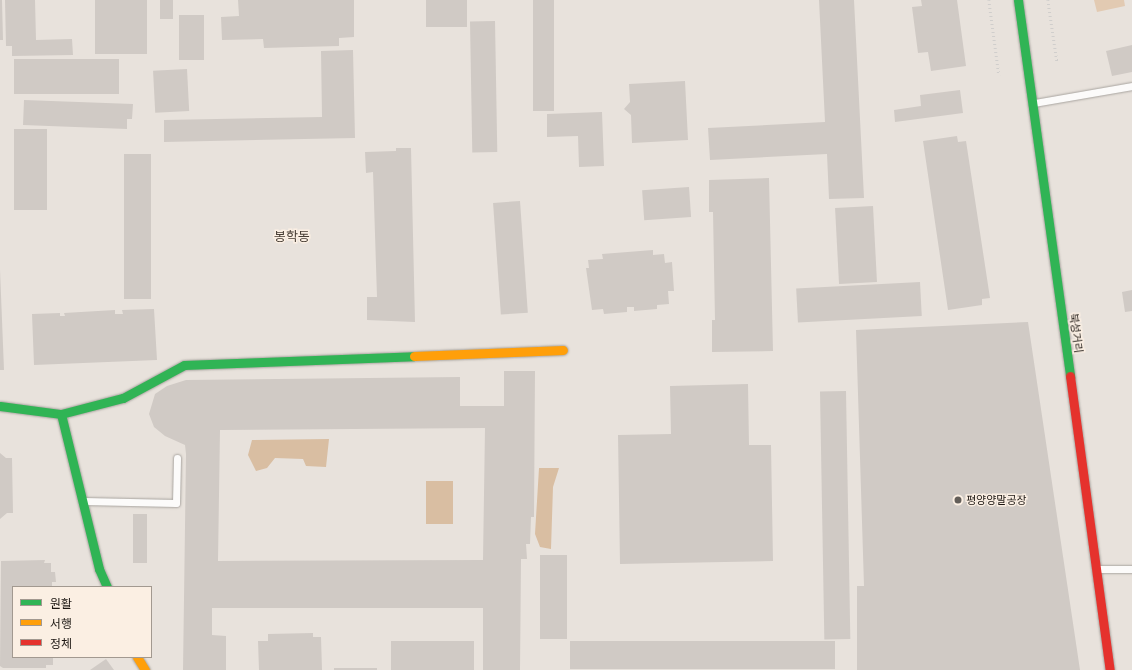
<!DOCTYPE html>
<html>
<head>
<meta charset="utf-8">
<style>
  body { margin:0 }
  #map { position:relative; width:1132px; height:670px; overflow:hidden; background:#e8e2dc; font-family:"PT Serif","Noto Sans KR",serif }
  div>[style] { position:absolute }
  .green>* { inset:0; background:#e2cab2 }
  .forest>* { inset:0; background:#d9bea2; transform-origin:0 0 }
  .building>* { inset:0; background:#d0cac5; transform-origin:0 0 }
  .path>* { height:2.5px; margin-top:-1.25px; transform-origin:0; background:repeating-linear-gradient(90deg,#d0cecc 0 1px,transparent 0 4px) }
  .roads { filter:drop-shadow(0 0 1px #a8a49f) drop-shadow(0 0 1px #a8a49f) }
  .lane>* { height:7px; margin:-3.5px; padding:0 3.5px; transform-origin:3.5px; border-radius:3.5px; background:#fcfbfa }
  .fast>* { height:9px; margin:-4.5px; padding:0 4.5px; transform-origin:4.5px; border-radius:4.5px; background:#30b455 }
  .slow>* { height:9px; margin:-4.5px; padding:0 4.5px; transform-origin:4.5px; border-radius:4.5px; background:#ff9f0a }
  .jam>* { height:9px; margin:-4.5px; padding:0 4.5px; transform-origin:4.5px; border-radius:4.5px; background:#e5322d }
  .dots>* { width:11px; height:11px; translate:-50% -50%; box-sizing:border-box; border:2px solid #fbefe3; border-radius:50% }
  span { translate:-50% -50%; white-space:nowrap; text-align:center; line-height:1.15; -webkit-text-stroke:3px #fbefe3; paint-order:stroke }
  .street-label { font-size:11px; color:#1c1713 }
  .poi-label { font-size:11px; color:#1c1713 }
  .left { translate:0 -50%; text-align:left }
  .quarter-label { font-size:13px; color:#483e35 }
  .legend { position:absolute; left:12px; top:586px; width:140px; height:72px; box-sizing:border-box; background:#fbefe3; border:1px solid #a29990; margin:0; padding:5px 7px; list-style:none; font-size:12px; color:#1c1713 }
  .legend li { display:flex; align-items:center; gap:8px; height:20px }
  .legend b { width:20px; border:1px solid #a29990 }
</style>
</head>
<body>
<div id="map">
  <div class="green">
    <i style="clip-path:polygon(1094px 0,1124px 0,1125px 6px,1097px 12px)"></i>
  </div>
  <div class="forest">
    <i style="clip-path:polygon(329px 439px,326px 467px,306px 466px,303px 459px,275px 458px,267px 468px,256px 471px,248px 455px,252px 440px)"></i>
    <i style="clip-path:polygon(539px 468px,559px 468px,553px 487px,551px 549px,540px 547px,535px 534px)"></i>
    <i style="left:426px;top:481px;width:27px;height:43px"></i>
  </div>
  <div class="building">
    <i style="clip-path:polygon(0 0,2px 0,3px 40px,0 40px)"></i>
    <i style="clip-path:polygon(5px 0,35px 0,36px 40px,72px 39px,73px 55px,12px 56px,12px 46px,6px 46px)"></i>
    <i style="left:95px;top:0;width:52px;height:54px"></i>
    <i style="left:160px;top:0;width:13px;height:19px"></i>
    <i style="clip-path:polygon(238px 0,354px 0,354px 37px,339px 38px,339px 46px,264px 48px,263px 39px,222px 40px,221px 17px,239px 16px)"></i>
    <i style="left:426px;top:0;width:41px;height:27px"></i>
    <i style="left:533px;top:0;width:21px;height:111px"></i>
    <i style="clip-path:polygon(819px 0,854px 0,864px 198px,829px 199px,827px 154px,710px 160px,708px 128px,825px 122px)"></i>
    <i style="clip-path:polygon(921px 0,957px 0,966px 66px,931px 71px,928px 52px,918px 53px,912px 7px,922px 6px)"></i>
    <i style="left:204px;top:15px;width:45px;height:25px;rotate:90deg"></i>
    <i style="left:495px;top:21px;width:131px;height:25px;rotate:89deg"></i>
    <i style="clip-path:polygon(1132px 45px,1132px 72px,1112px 76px,1106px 51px)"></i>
    <i style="clip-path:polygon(353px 50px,355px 138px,164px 142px,164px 120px,322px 117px,321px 51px)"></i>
    <i style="left:14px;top:59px;width:105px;height:35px"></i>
    <i style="left:187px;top:69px;width:42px;height:34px;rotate:87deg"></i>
    <i style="clip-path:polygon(685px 81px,688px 140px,632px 143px,631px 115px,624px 109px,630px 102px,629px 84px)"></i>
    <i style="clip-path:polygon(960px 90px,963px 113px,895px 122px,894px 110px,921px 106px,920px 95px)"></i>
    <i style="clip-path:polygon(24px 100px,133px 104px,132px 119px,127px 119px,127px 129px,23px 125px)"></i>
    <i style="clip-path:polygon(602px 112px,604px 166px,579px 167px,578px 136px,547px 137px,547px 114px)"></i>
    <i style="left:14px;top:129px;width:33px;height:81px"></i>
    <i style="clip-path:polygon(957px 136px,958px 142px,966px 141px,990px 298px,982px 299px,982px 305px,948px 310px,923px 141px)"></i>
    <i style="clip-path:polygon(396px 148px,411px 148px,415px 322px,367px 320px,367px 297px,377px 297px,373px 172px,366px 173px,365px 152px,396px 151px)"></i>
    <i style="left:124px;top:154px;width:27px;height:145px"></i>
    <i style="clip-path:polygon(769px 178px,773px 351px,712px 352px,712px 320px,715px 320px,713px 212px,709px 212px,709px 180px)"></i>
    <i style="left:689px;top:187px;width:30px;height:47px;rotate:86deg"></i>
    <i style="left:520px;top:201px;width:112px;height:27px;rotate:86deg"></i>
    <i style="left:873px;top:206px;width:76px;height:38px;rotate:87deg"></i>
    <i style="clip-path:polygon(653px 250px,653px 255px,664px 254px,665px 263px,672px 262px,674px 291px,668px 291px,669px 304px,657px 305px,657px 309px,634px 311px,634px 307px,627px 307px,627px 312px,604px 314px,603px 309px,592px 310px,586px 268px,589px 268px,588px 260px,603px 259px,602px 254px)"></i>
    <i style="clip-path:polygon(0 270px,4px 370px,0 370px)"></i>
    <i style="left:920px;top:282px;width:34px;height:124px;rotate:87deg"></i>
    <i style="clip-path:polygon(1132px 290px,1132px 311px,1125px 312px,1122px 292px)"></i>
    <i style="clip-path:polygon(154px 309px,157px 360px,34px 365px,32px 314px,60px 313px,60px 316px,65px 316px,64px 313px,115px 310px,115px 314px,123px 314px,122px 310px)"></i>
    <i style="clip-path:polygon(1028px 322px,1080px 670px,857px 670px,857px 586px,864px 586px,856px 330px)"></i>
    <i style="clip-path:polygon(evenodd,504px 371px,535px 371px,534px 517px,531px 517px,530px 544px,526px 544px,527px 559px,521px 559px,520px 670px,483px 670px,483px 608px,212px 608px,212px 635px,226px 636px,226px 670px,183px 670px,186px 454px,185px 445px,165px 436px,154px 427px,149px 414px,155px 394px,167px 386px,186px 380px,460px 377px,460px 406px,504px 406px,504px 371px,485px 428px,483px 560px,218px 561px,220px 430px,485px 428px)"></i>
    <i style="clip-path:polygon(748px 384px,749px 445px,771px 445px,773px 561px,620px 564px,618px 435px,671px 434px,670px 386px)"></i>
    <i style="left:846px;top:391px;width:248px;height:26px;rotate:89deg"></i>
    <i style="clip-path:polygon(0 453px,6px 458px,12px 458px,13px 513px,7px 513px,0 519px)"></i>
    <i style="left:133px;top:514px;width:14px;height:49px"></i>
    <i style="left:540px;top:555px;width:27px;height:84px"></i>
    <i style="clip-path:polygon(45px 560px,44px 563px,51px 563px,51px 572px,55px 572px,56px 582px,52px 582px,52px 587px,13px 587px,13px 657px,53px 657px,53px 665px,46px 665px,46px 668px,3px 668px,0 666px,1px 561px)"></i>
    <i style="clip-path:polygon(313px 633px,313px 637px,321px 637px,322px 670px,259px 670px,258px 641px,268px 641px,268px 634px)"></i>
    <i style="left:391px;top:641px;width:83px;height:29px"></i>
    <i style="left:835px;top:641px;width:28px;height:265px;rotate:90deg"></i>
    <i style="clip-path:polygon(106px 659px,114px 670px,90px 670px)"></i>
    <i style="left:334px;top:668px;width:43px;height:2px"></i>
  </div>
  <div class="path">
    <i style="left:989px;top:0;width:76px;rotate:82.4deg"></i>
    <i style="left:1048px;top:0;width:62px;rotate:81.6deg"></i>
  </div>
  <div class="roads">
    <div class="lane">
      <i style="left:1034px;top:103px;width:99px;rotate:-9.8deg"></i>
      <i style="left:84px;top:501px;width:92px;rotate:1.2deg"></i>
      <i style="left:176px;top:503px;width:45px;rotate:-88.7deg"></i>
      <i style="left:1098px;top:569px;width:34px"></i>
    </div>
    <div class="fast">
      <i style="left:1018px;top:0;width:380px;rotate:82.1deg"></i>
      <i style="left:0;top:406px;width:62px;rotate:7.5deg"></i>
      <i style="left:61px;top:414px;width:160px;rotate:76.2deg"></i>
      <i style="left:99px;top:569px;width:20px;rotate:66deg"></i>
      <i style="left:61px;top:414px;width:64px;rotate:-14.5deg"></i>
      <i style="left:123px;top:398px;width:69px;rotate:-28.4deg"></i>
      <i style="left:184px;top:365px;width:230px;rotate:-2.2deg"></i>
    </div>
    <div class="slow">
      <i style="left:414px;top:356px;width:149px;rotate:-2.3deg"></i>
      <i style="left:137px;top:657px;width:15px;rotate:58deg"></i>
    </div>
    <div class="jam">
      <i style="left:1070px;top:376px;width:297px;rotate:82.3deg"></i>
    </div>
  </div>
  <div class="dots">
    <i style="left:958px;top:500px;background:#635e59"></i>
  </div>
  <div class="street-label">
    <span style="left:1076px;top:333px;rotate:82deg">북성거리</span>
  </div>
  <div class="poi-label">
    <span class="left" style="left:966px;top:500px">평양양말공장</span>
  </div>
  <div class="quarter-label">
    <span style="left:292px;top:236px">봉학동</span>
  </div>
  <ul class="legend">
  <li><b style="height:5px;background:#30b455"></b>원활</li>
  <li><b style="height:5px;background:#ff9f0a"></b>서행</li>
  <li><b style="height:5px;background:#e5322d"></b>정체</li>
  </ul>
</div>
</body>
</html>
